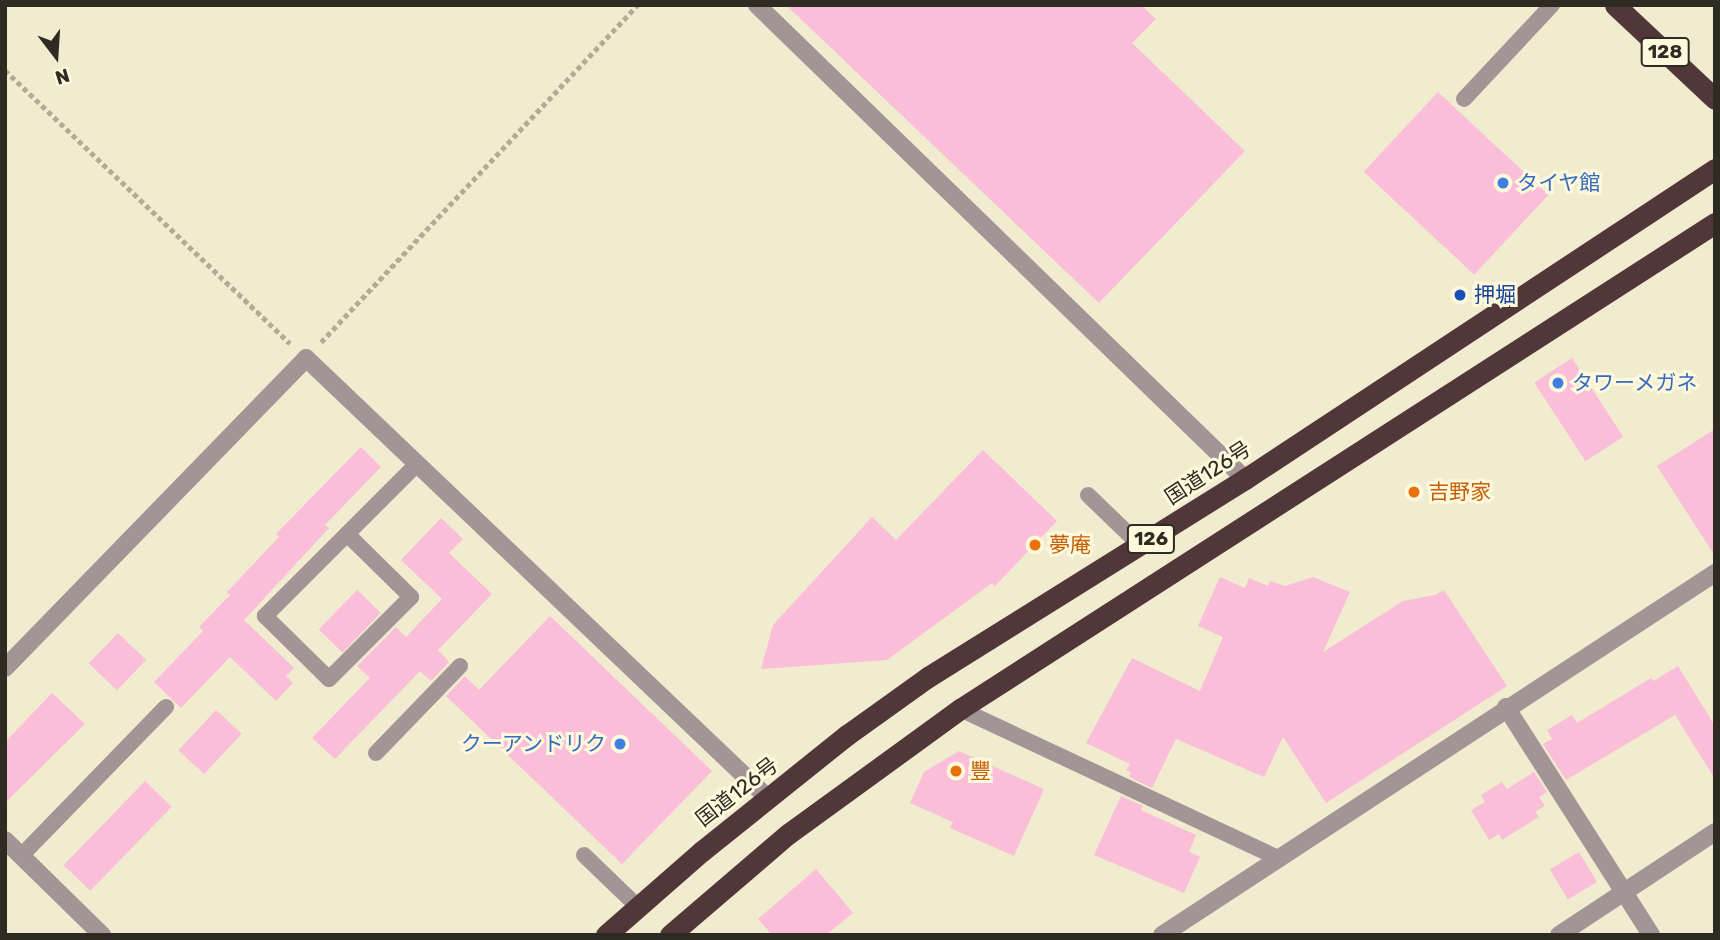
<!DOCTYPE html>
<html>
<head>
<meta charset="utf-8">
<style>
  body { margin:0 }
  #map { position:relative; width:1720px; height:940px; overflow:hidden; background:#f1ebcf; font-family:Rubik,"Noto Sans JP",sans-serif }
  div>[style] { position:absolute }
  .building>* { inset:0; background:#fabed9; transform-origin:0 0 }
  .path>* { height:4.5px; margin-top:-2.25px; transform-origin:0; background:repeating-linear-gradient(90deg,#b0ac96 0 5px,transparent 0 8.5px) }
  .lane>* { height:16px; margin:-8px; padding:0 8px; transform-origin:8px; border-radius:8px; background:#a39596 }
  .street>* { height:18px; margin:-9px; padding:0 9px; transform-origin:9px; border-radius:9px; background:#a39596 }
  .highway>* { height:21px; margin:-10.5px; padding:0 10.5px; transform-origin:10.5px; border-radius:10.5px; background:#513739 }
  .dots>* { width:19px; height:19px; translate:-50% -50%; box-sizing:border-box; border:4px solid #fef9dd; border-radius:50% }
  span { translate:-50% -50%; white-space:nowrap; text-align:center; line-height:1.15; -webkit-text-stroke:6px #fef9dd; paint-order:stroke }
  .shield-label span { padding:2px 5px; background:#fef9dd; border:2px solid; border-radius:5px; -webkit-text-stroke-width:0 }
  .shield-label { font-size:19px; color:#2e2c22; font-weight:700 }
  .shop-label { font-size:21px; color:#366cbe }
  .left { translate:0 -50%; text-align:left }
  .right { translate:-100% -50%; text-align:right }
  .transit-label { font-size:21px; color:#164399 }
  .street-label { font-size:21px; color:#2e2c22 }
  .food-label { font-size:21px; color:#c56008 }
  .frame { position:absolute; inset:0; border:7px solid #2e2c22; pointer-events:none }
  .north { position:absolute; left:21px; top:21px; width:70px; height:70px; -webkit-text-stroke:5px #fef9dd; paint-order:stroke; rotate:163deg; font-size:19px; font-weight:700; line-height:28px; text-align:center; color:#2e2c22 }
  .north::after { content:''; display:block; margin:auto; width:24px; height:32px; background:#2e2c22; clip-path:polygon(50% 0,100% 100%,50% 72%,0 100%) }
</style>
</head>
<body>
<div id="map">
  <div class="building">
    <i style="clip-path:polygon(786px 5px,1141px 5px,1156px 19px,1132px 43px,1245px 151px,1099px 303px)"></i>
    <i style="left:1438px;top:92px;width:151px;height:109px;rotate:43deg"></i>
    <i style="left:1572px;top:358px;width:94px;height:45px;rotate:57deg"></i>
    <i style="clip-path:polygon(1715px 429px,1715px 556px,1657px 466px)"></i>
    <i style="clip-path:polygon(361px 447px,381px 467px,325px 525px,329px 528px,244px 620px,294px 668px,286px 676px,293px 683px,276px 701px,230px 657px,181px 708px,154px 682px,203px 631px,199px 627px,230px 595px,227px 592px,279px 537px,276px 534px)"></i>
    <i style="clip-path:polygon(983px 450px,1057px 521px,995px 586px,992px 583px,887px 660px,761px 669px,773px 625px,872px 517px,896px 540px)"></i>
    <i style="clip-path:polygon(441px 518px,463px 539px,449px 553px,492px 594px,438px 650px,449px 662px,431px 681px,420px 671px,335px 759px,312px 738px,370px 678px,357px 666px,396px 627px,406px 637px,442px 599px,401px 560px)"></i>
    <i style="clip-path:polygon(1220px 577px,1245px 588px,1249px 578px,1268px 586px,1270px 581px,1285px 586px,1313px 577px,1350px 592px,1323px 652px,1403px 601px,1435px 595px,1444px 590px,1507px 686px,1326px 803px,1283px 737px,1264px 777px,1176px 739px,1152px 788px,1129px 777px,1131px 772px,1126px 770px,1130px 764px,1086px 743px,1132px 658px,1200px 691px,1223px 637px,1198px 626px)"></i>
    <i style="left:357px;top:590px;width:33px;height:55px;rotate:44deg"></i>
    <i style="clip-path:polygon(550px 616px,712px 771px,622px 864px,446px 696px,465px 676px,479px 690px)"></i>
    <i style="left:118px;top:633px;width:39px;height:42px;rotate:44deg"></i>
    <i style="clip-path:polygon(1678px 666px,1715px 726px,1715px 779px,1675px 715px,1566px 780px,1543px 744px,1552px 739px,1547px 730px,1572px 715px,1577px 723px,1651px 678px,1654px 681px)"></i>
    <i style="clip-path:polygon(52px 693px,85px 724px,5px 803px,5px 742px)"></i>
    <i style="left:216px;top:710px;width:35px;height:55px;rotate:43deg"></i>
    <i style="clip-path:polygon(959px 751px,1044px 789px,1014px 856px,950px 828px,953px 822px,910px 803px,924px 772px)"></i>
    <i style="clip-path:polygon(1534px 772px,1547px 792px,1539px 797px,1545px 806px,1535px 812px,1539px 817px,1502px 840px,1499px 834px,1489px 840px,1471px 810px,1485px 802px,1481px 795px,1502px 782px,1507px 789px)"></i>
    <i style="left:145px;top:781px;width:37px;height:117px;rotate:44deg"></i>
    <i style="clip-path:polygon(1121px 796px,1143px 806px,1141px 810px,1196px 835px,1189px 852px,1200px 857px,1184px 893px,1094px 855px)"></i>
    <i style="left:1579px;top:852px;width:35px;height:34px;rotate:59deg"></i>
    <i style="clip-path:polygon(816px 869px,853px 913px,826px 935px,772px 935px,758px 919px)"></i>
  </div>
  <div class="path">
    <i style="left:5px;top:70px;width:395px;rotate:43.8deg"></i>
    <i style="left:321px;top:342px;width:463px;rotate:-46.8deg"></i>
  </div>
  <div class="lane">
    <i style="left:1464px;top:99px;width:129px;rotate:-46.9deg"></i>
    <i style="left:1088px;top:495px;width:72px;rotate:43.9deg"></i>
    <i style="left:347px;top:534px;width:90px;rotate:44.5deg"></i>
    <i style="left:411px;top:597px;width:116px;rotate:135deg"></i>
    <i style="left:329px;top:679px;width:90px;rotate:-135.5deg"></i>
    <i style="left:265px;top:616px;width:215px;rotate:-45deg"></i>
    <i style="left:960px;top:709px;width:351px;rotate:25.1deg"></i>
    <i style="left:376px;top:753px;width:121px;rotate:-46deg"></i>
    <i style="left:584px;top:855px;width:75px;rotate:43.9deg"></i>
    <i style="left:21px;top:856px;width:208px;rotate:-45.8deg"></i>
  </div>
  <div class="street">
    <i style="left:757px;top:5px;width:680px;rotate:44.17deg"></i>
    <i style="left:5px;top:668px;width:432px;rotate:-45.8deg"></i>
    <i style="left:306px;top:358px;width:639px;rotate:43.61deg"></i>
    <i style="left:1506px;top:707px;width:270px;rotate:57.5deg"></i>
    <i style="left:5px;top:840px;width:136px;rotate:44.4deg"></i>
    <i style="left:1162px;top:935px;width:661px;rotate:-33.21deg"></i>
    <i style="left:1559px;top:935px;width:187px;rotate:-33.4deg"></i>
  </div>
  <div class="highway">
    <i style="left:1615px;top:5px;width:137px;rotate:43.2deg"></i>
    <i style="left:606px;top:935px;width:128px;rotate:-41.2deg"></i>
    <i style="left:702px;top:851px;width:186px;rotate:-38.7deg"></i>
    <i style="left:847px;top:735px;width:100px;rotate:-35.6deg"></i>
    <i style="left:928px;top:677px;width:374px;rotate:-32deg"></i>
    <i style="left:1245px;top:479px;width:563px;rotate:-33.41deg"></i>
    <i style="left:670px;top:935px;width:155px;rotate:-40.6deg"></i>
    <i style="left:788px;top:834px;width:213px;rotate:-36deg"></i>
    <i style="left:960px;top:709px;width:898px;rotate:-32.77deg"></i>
  </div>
  <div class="dots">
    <i style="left:1503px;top:183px;background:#3f7fe0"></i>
    <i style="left:1460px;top:295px;background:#1a4fb4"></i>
    <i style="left:1558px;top:383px;background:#3f7fe0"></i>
    <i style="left:1414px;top:492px;background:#e8710a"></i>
    <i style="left:1035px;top:545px;background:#e8710a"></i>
    <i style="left:620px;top:744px;background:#3f7fe0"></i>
    <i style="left:956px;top:771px;background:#e8710a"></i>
  </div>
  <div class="shield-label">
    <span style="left:1665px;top:52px">128</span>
    <span style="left:1151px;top:539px">126</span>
  </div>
  <div class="shop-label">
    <span class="left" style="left:1517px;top:183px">タイヤ館</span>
    <span class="left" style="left:1572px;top:383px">タワーメガネ</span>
    <span class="right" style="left:606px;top:744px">クーアンドリク</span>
  </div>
  <div class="transit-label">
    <span class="left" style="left:1474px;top:295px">押堀</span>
  </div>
  <div class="street-label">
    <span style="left:1208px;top:473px;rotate:-33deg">国道126号</span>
    <span style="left:737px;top:792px;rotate:-38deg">国道126号</span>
  </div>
  <div class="food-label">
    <span class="left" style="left:1428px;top:492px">吉野家</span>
    <span class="left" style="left:1049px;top:545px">夢庵</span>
    <span class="left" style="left:970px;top:771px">豐</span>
  </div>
  <div class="frame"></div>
  <div class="north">N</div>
</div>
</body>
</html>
